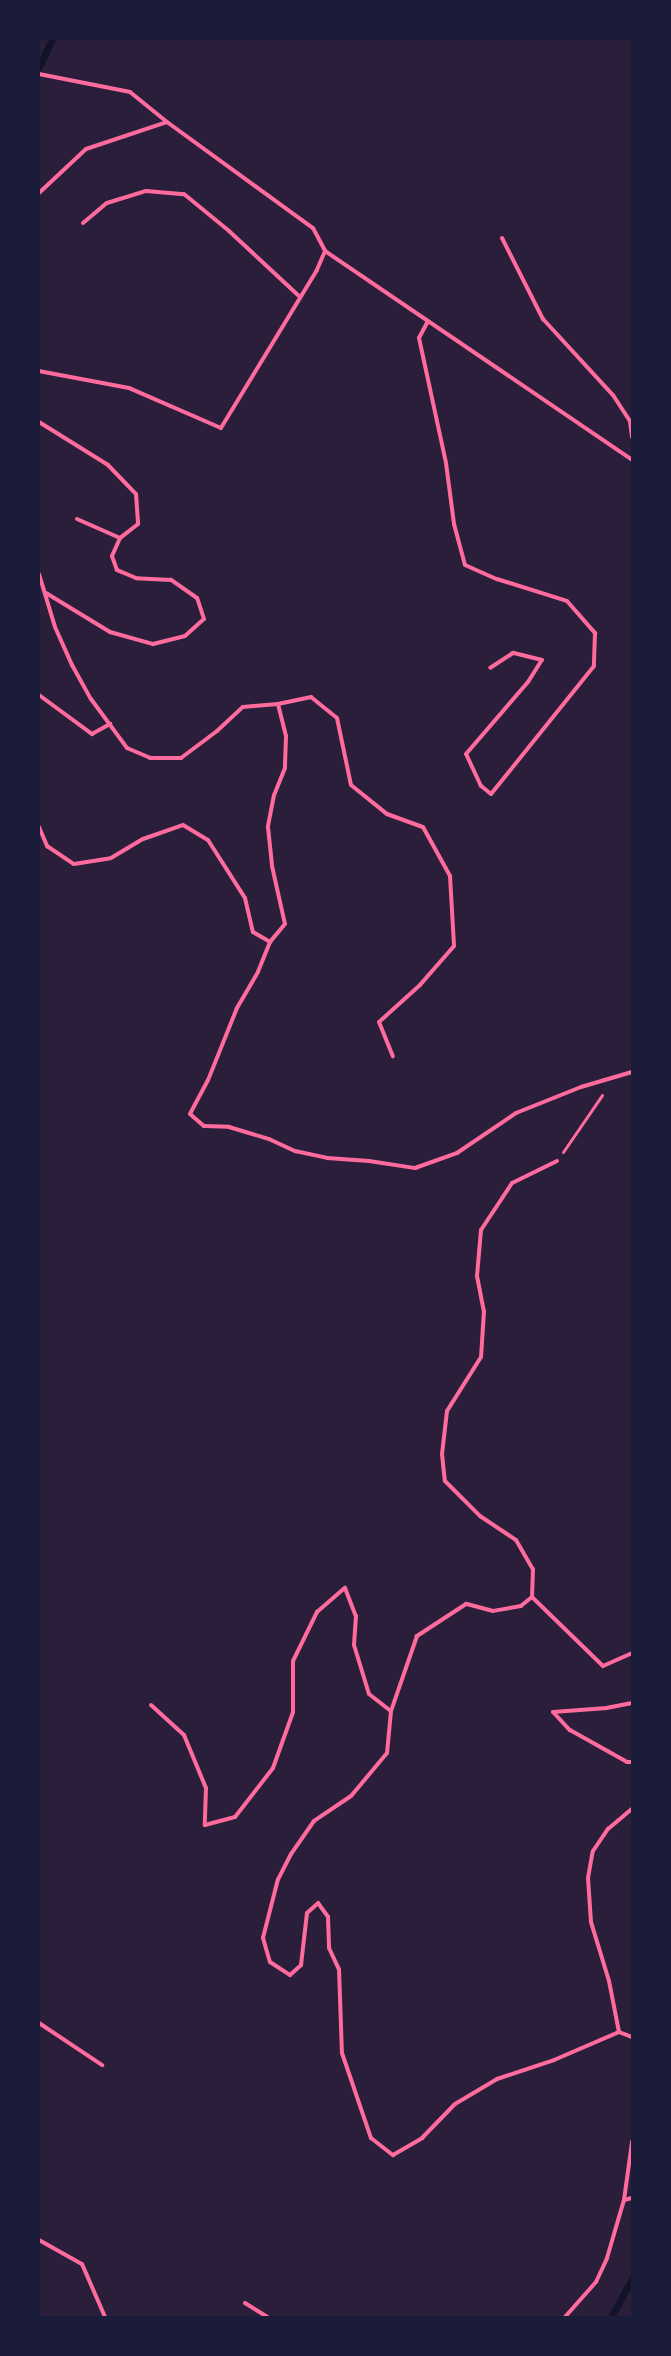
<!DOCTYPE html>
<html>
<head>
<meta charset="utf-8">
<style>
  body { margin:0 }
  #map { position:relative; width:671px; height:2356px; overflow:hidden; background:#1b1b3a; font-family:"IBM Plex Sans",sans-serif }
  div>[style] { position:absolute }
  .green>* { inset:0; background:#2a1e3b; transform-origin:0 0 }
  .stream>* { height:7px; margin:-3.5px; padding:0 3.5px; transform-origin:3.5px; border-radius:3.5px; background:#12122b }
  .path>* { height:3px; margin:-1.5px; padding:0 1.5px; transform-origin:1.5px; border-radius:1.5px; background:#ff6b9d }
  .service>* { height:4px; margin:-2px; padding:0 2px; transform-origin:2px; border-radius:2px; background:#ff6b9d }
  span { translate:-50% -50%; white-space:nowrap; text-align:center; line-height:1.15; -webkit-text-stroke:5px #1b1b3a; paint-order:stroke }
  .frame { position:absolute; inset:0; border:40px solid #1b1b3a; pointer-events:none }
</style>
</head>
<body>
<div id="map">
  <div class="green">
    <i style="left:39px;top:39px;width:593px;height:2278px"></i>
  </div>
  <div class="stream">
    <i style="left:39px;top:67px;width:31px;rotate:-65deg"></i>
    <i style="left:611px;top:2317px;width:43px;rotate:-61.1deg"></i>
  </div>
  <div class="path">
    <i style="left:563px;top:1152px;width:69px;rotate:-55.6deg"></i>
  </div>
  <div class="service">
    <i style="left:39px;top:74px;width:93px;rotate:11.2deg"></i>
    <i style="left:130px;top:92px;width:48px;rotate:39deg"></i>
    <i style="left:167px;top:122px;width:180px;rotate:36deg"></i>
    <i style="left:313px;top:228px;width:26px;rotate:62deg"></i>
    <i style="left:325px;top:251px;width:21px;rotate:113deg"></i>
    <i style="left:317px;top:270px;width:185px;rotate:121.3deg"></i>
    <i style="left:221px;top:428px;width:100px;rotate:-156.5deg"></i>
    <i style="left:129px;top:388px;width:92px;rotate:-169.3deg"></i>
    <i style="left:39px;top:193px;width:64px;rotate:-43.1deg"></i>
    <i style="left:86px;top:149px;width:85px;rotate:-18.4deg"></i>
    <i style="left:83px;top:223px;width:31px;rotate:-40deg"></i>
    <i style="left:107px;top:203px;width:41px;rotate:-17.1deg"></i>
    <i style="left:146px;top:191px;width:38px;rotate:5deg"></i>
    <i style="left:184px;top:194px;width:58px;rotate:39.4deg"></i>
    <i style="left:229px;top:231px;width:97px;rotate:42.9deg"></i>
    <i style="left:502px;top:238px;width:91px;rotate:63.2deg"></i>
    <i style="left:543px;top:319px;width:103px;rotate:47.4deg"></i>
    <i style="left:613px;top:395px;width:31px;rotate:57deg"></i>
    <i style="left:630px;top:421px;width:16px;rotate:83deg"></i>
    <i style="left:325px;top:251px;width:371px;rotate:34.2deg"></i>
    <i style="left:428px;top:321px;width:19px;rotate:118deg"></i>
    <i style="left:419px;top:338px;width:128px;rotate:77.8deg"></i>
    <i style="left:446px;top:463px;width:62px;rotate:82.5deg"></i>
    <i style="left:454px;top:524px;width:42px;rotate:75deg"></i>
    <i style="left:465px;top:565px;width:35px;rotate:24deg"></i>
    <i style="left:497px;top:579px;width:73px;rotate:17.4deg"></i>
    <i style="left:567px;top:601px;width:43px;rotate:48.8deg"></i>
    <i style="left:595px;top:633px;width:33px;rotate:92deg"></i>
    <i style="left:594px;top:666px;width:164px;rotate:128.8deg"></i>
    <i style="left:491px;top:794px;width:13px;rotate:-141deg"></i>
    <i style="left:481px;top:786px;width:35px;rotate:-115deg"></i>
    <i style="left:466px;top:754px;width:95px;rotate:-49.3deg"></i>
    <i style="left:528px;top:682px;width:26px;rotate:-58deg"></i>
    <i style="left:542px;top:660px;width:30px;rotate:-166deg"></i>
    <i style="left:513px;top:653px;width:27px;rotate:147deg"></i>
    <i style="left:39px;top:422px;width:81px;rotate:31.9deg"></i>
    <i style="left:108px;top:465px;width:40px;rotate:46deg"></i>
    <i style="left:136px;top:494px;width:30px;rotate:86deg"></i>
    <i style="left:138px;top:524px;width:23px;rotate:142deg"></i>
    <i style="left:120px;top:538px;width:47px;rotate:-156.2deg"></i>
    <i style="left:39px;top:574px;width:55px;rotate:73.2deg"></i>
    <i style="left:55px;top:627px;width:42px;rotate:65.9deg"></i>
    <i style="left:72px;top:665px;width:39px;rotate:61deg"></i>
    <i style="left:91px;top:699px;width:61px;rotate:53.7deg"></i>
    <i style="left:127px;top:748px;width:25px;rotate:23deg"></i>
    <i style="left:150px;top:758px;width:31px"></i>
    <i style="left:181px;top:758px;width:45px;rotate:-36.9deg"></i>
    <i style="left:217px;top:731px;width:35px;rotate:-43deg"></i>
    <i style="left:243px;top:707px;width:35px;rotate:-5deg"></i>
    <i style="left:278px;top:704px;width:33px;rotate:76deg"></i>
    <i style="left:286px;top:736px;width:32px;rotate:92deg"></i>
    <i style="left:285px;top:768px;width:29px;rotate:112deg"></i>
    <i style="left:274px;top:795px;width:33px;rotate:101deg"></i>
    <i style="left:268px;top:827px;width:39px;rotate:84deg"></i>
    <i style="left:272px;top:866px;width:59px;rotate:77.4deg"></i>
    <i style="left:285px;top:924px;width:23px;rotate:130deg"></i>
    <i style="left:270px;top:942px;width:32px;rotate:112deg"></i>
    <i style="left:258px;top:972px;width:42px;rotate:120.3deg"></i>
    <i style="left:237px;top:1008px;width:78px;rotate:111.9deg"></i>
    <i style="left:208px;top:1080px;width:38px;rotate:118deg"></i>
    <i style="left:190px;top:1114px;width:18px;rotate:41deg"></i>
    <i style="left:204px;top:1126px;width:25px;rotate:2deg"></i>
    <i style="left:229px;top:1127px;width:42px;rotate:16.7deg"></i>
    <i style="left:269px;top:1139px;width:29px;rotate:25deg"></i>
    <i style="left:295px;top:1151px;width:33px;rotate:12deg"></i>
    <i style="left:327px;top:1158px;width:42px;rotate:4.1deg"></i>
    <i style="left:369px;top:1161px;width:47px;rotate:8.7deg"></i>
    <i style="left:415px;top:1168px;width:45px;rotate:-19.7deg"></i>
    <i style="left:457px;top:1153px;width:71px;rotate:-34.1deg"></i>
    <i style="left:516px;top:1113px;width:70px;rotate:-21.8deg"></i>
    <i style="left:581px;top:1087px;width:53px;rotate:-16.4deg"></i>
    <i style="left:46px;top:593px;width:75px;rotate:31.4deg"></i>
    <i style="left:110px;top:632px;width:45px;rotate:15.6deg"></i>
    <i style="left:153px;top:644px;width:33px;rotate:-14deg"></i>
    <i style="left:185px;top:636px;width:25px;rotate:-42deg"></i>
    <i style="left:204px;top:619px;width:22px;rotate:-108deg"></i>
    <i style="left:197px;top:598px;width:32px;rotate:-145deg"></i>
    <i style="left:171px;top:580px;width:35px;rotate:-177deg"></i>
    <i style="left:136px;top:578px;width:21px;rotate:-157deg"></i>
    <i style="left:117px;top:570px;width:15px;rotate:-110deg"></i>
    <i style="left:112px;top:556px;width:20px;rotate:-66deg"></i>
    <i style="left:39px;top:695px;width:66px;rotate:36.3deg"></i>
    <i style="left:92px;top:734px;width:21px;rotate:-29deg"></i>
    <i style="left:278px;top:704px;width:34px;rotate:-12deg"></i>
    <i style="left:311px;top:697px;width:33px;rotate:39deg"></i>
    <i style="left:337px;top:718px;width:68px;rotate:78.2deg"></i>
    <i style="left:351px;top:785px;width:46px;rotate:38.9deg"></i>
    <i style="left:387px;top:814px;width:38px;rotate:20deg"></i>
    <i style="left:423px;top:827px;width:56px;rotate:61.1deg"></i>
    <i style="left:450px;top:876px;width:70px;rotate:86.7deg"></i>
    <i style="left:454px;top:946px;width:52px;rotate:131.1deg"></i>
    <i style="left:420px;top:985px;width:55px;rotate:137.9deg"></i>
    <i style="left:379px;top:1022px;width:37px;rotate:68deg"></i>
    <i style="left:39px;top:827px;width:21px;rotate:67deg"></i>
    <i style="left:47px;top:846px;width:32px;rotate:34deg"></i>
    <i style="left:74px;top:864px;width:37px;rotate:-9deg"></i>
    <i style="left:111px;top:858px;width:37px;rotate:-31deg"></i>
    <i style="left:143px;top:839px;width:42px;rotate:-19.3deg"></i>
    <i style="left:183px;top:825px;width:29px;rotate:31deg"></i>
    <i style="left:208px;top:840px;width:69px;rotate:57.5deg"></i>
    <i style="left:245px;top:898px;width:35px;rotate:77deg"></i>
    <i style="left:253px;top:932px;width:20px;rotate:30deg"></i>
    <i style="left:557px;top:1161px;width:50px;rotate:153.9deg"></i>
    <i style="left:512px;top:1183px;width:56px;rotate:123.4deg"></i>
    <i style="left:481px;top:1230px;width:46px;rotate:95deg"></i>
    <i style="left:477px;top:1276px;width:36px;rotate:79deg"></i>
    <i style="left:484px;top:1311px;width:46px;rotate:93.7deg"></i>
    <i style="left:481px;top:1357px;width:64px;rotate:122.2deg"></i>
    <i style="left:447px;top:1411px;width:43px;rotate:96.6deg"></i>
    <i style="left:442px;top:1454px;width:27px;rotate:84deg"></i>
    <i style="left:445px;top:1481px;width:49px;rotate:45deg"></i>
    <i style="left:480px;top:1516px;width:43px;rotate:33.7deg"></i>
    <i style="left:516px;top:1540px;width:34px;rotate:60deg"></i>
    <i style="left:533px;top:1569px;width:28px;rotate:92deg"></i>
    <i style="left:532px;top:1597px;width:14px;rotate:141deg"></i>
    <i style="left:521px;top:1606px;width:28px;rotate:170deg"></i>
    <i style="left:493px;top:1611px;width:28px;rotate:-165deg"></i>
    <i style="left:466px;top:1604px;width:59px;rotate:146.9deg"></i>
    <i style="left:417px;top:1636px;width:79px;rotate:109.1deg"></i>
    <i style="left:391px;top:1711px;width:42px;rotate:95.4deg"></i>
    <i style="left:387px;top:1753px;width:56px;rotate:129.9deg"></i>
    <i style="left:351px;top:1796px;width:45px;rotate:146deg"></i>
    <i style="left:314px;top:1821px;width:40px;rotate:124.9deg"></i>
    <i style="left:291px;top:1854px;width:28px;rotate:117deg"></i>
    <i style="left:278px;top:1879px;width:61px;rotate:104.3deg"></i>
    <i style="left:263px;top:1938px;width:25px;rotate:74deg"></i>
    <i style="left:270px;top:1962px;width:24px;rotate:33deg"></i>
    <i style="left:290px;top:1975px;width:15px;rotate:-42deg"></i>
    <i style="left:301px;top:1965px;width:52px;rotate:-83.4deg"></i>
    <i style="left:307px;top:1913px;width:15px;rotate:-42deg"></i>
    <i style="left:318px;top:1903px;width:17px;rotate:54deg"></i>
    <i style="left:328px;top:1917px;width:31px;rotate:88deg"></i>
    <i style="left:329px;top:1948px;width:23px;rotate:65deg"></i>
    <i style="left:339px;top:1969px;width:84px;rotate:88deg"></i>
    <i style="left:342px;top:2053px;width:90px;rotate:71.2deg"></i>
    <i style="left:371px;top:2138px;width:28px;rotate:38deg"></i>
    <i style="left:393px;top:2155px;width:34px;rotate:-30deg"></i>
    <i style="left:422px;top:2138px;width:47px;rotate:-45.9deg"></i>
    <i style="left:455px;top:2104px;width:49px;rotate:-30.8deg"></i>
    <i style="left:497px;top:2079px;width:60px;rotate:-18.4deg"></i>
    <i style="left:554px;top:2060px;width:71px;rotate:-23.3deg"></i>
    <i style="left:619px;top:2032px;width:14px;rotate:21deg"></i>
    <i style="left:532px;top:1597px;width:99px;rotate:44.2deg"></i>
    <i style="left:603px;top:1666px;width:32px;rotate:-24deg"></i>
    <i style="left:632px;top:1703px;width:25px;rotate:169deg"></i>
    <i style="left:607px;top:1708px;width:54px;rotate:175.8deg"></i>
    <i style="left:553px;top:1712px;width:25px;rotate:47deg"></i>
    <i style="left:570px;top:1730px;width:65px;rotate:29.3deg"></i>
    <i style="left:627px;top:1762px;width:5px"></i>
    <i style="left:151px;top:1705px;width:45px;rotate:42.3deg"></i>
    <i style="left:184px;top:1735px;width:57px;rotate:67.5deg"></i>
    <i style="left:206px;top:1788px;width:37px;rotate:92deg"></i>
    <i style="left:205px;top:1825px;width:31px;rotate:-15deg"></i>
    <i style="left:235px;top:1817px;width:62px;rotate:-52.2deg"></i>
    <i style="left:273px;top:1768px;width:59px;rotate:-70.3deg"></i>
    <i style="left:293px;top:1712px;width:51px;rotate:-90deg"></i>
    <i style="left:293px;top:1661px;width:55px;rotate:-63.9deg"></i>
    <i style="left:317px;top:1612px;width:37px;rotate:-41deg"></i>
    <i style="left:345px;top:1588px;width:30px;rotate:69deg"></i>
    <i style="left:356px;top:1616px;width:29px;rotate:94deg"></i>
    <i style="left:354px;top:1645px;width:51px;rotate:73deg"></i>
    <i style="left:369px;top:1694px;width:28px;rotate:38deg"></i>
    <i style="left:39px;top:2023px;width:76px;rotate:33.7deg"></i>
    <i style="left:619px;top:2032px;width:52px;rotate:-101.1deg"></i>
    <i style="left:609px;top:1981px;width:62px;rotate:-107deg"></i>
    <i style="left:591px;top:1922px;width:44px;rotate:-93.9deg"></i>
    <i style="left:588px;top:1878px;width:27px;rotate:-80deg"></i>
    <i style="left:593px;top:1851px;width:27px;rotate:-56deg"></i>
    <i style="left:608px;top:1829px;width:31px;rotate:-40deg"></i>
    <i style="left:624px;top:2200px;width:8px;rotate:-14deg"></i>
    <i style="left:39px;top:2240px;width:49px;rotate:29.2deg"></i>
    <i style="left:82px;top:2264px;width:58px;rotate:66.5deg"></i>
    <i style="left:245px;top:2303px;width:26px;rotate:32deg"></i>
    <i style="left:565px;top:2317px;width:47px;rotate:-48.5deg"></i>
    <i style="left:596px;top:2282px;width:26px;rotate:-65deg"></i>
    <i style="left:607px;top:2258px;width:60px;rotate:-73.7deg"></i>
    <i style="left:624px;top:2200px;width:59px;rotate:-82.1deg"></i>
  </div>
  <div class="frame"></div>
</div>
</body>
</html>
